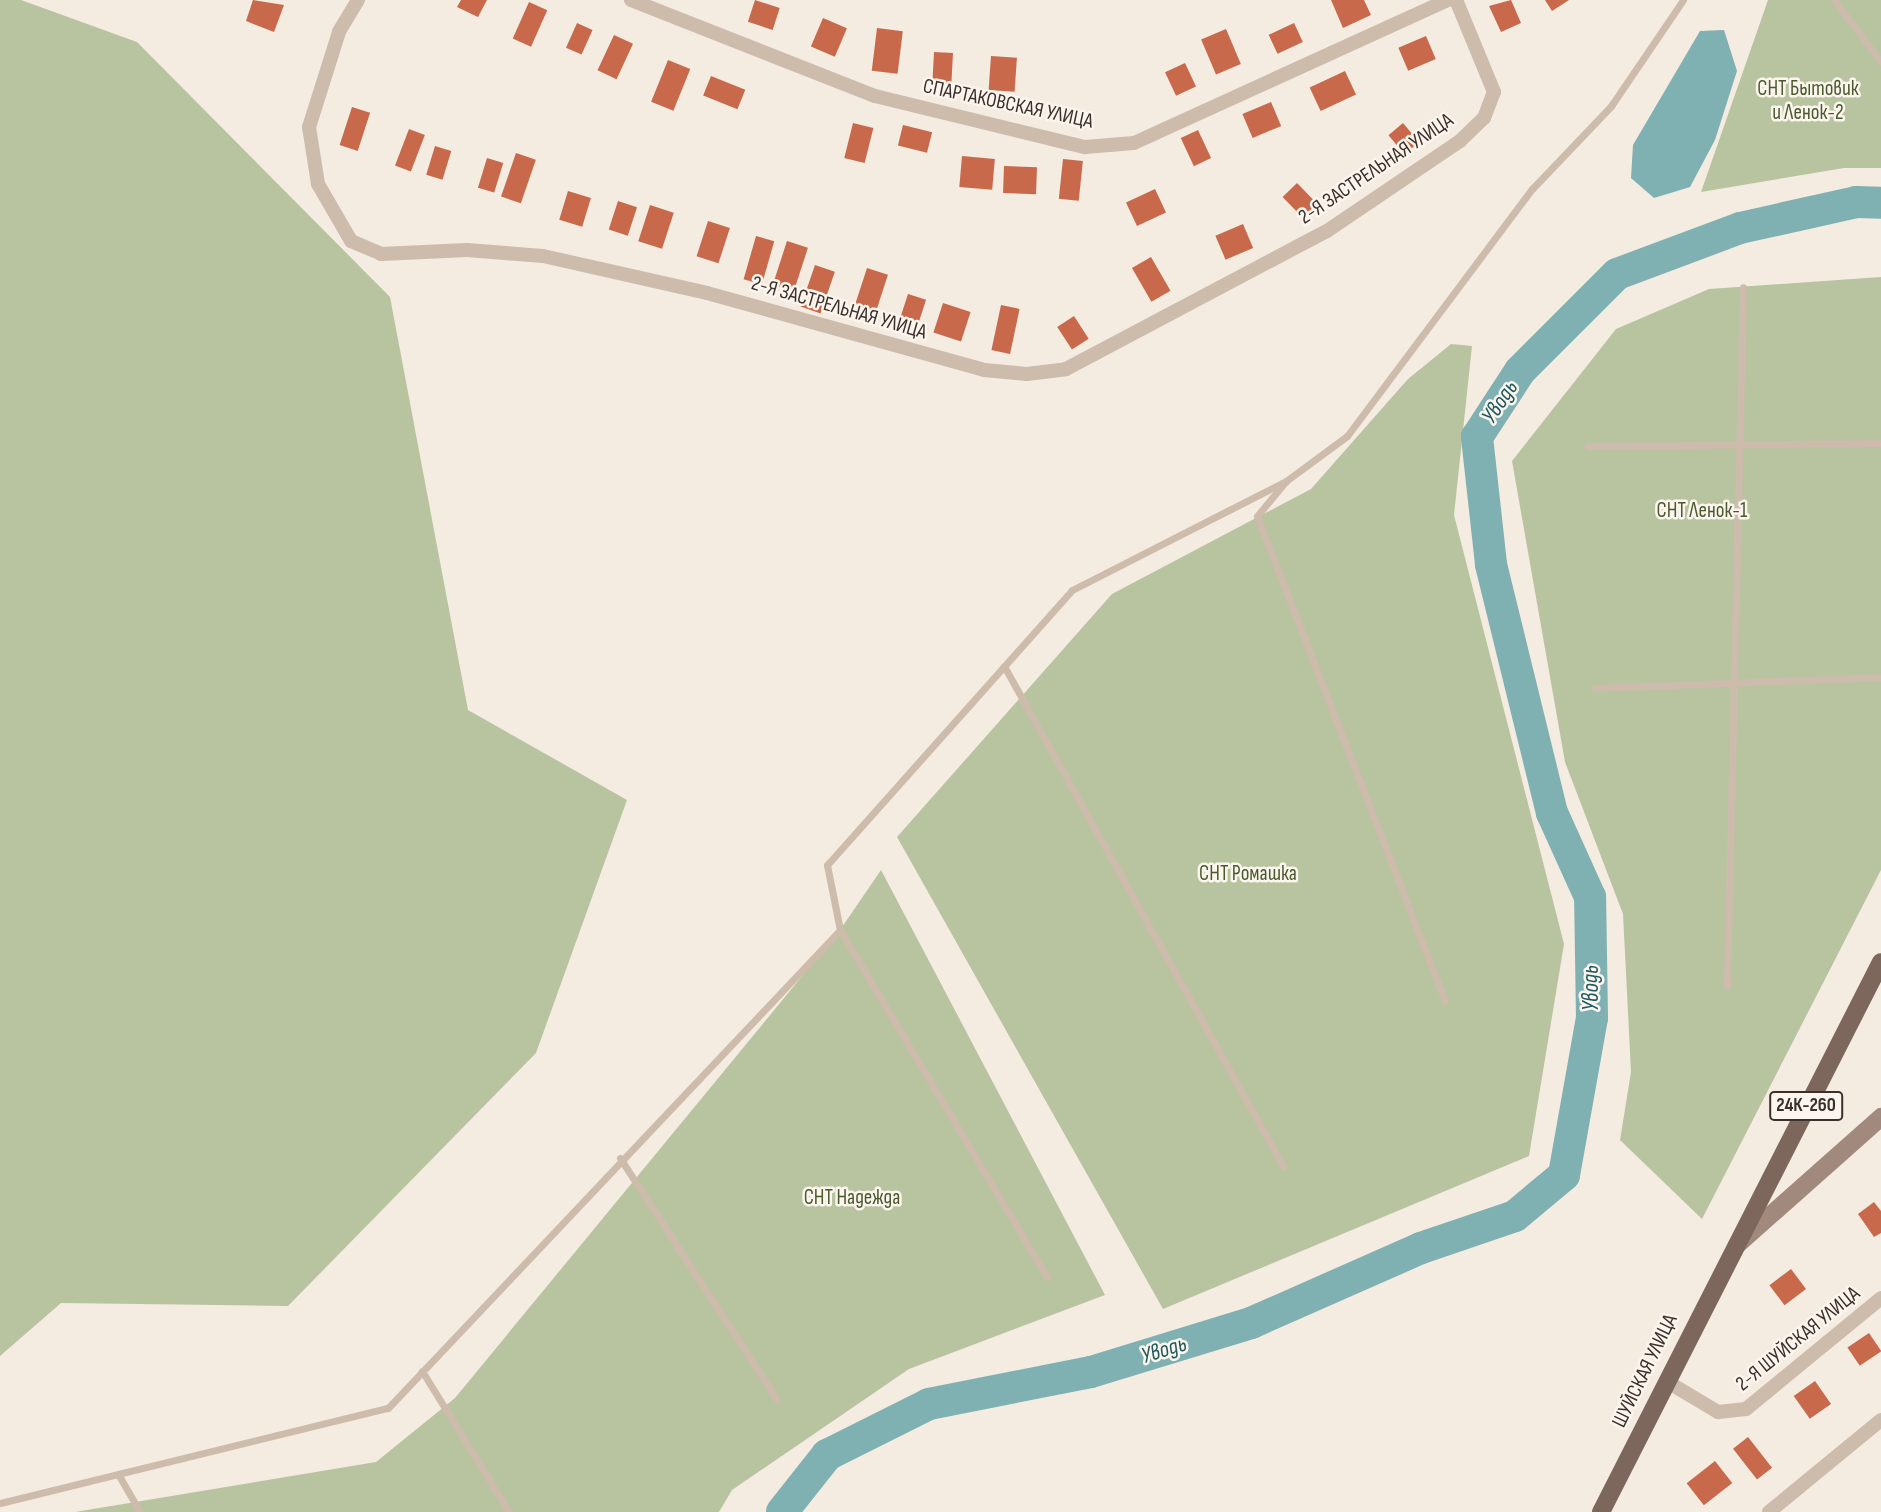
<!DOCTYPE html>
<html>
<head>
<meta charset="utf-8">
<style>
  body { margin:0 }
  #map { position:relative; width:1881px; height:1512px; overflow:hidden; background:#f4ebe1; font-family:"Sofia Sans Condensed",sans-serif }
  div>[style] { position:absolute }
  .green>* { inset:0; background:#b8c4a0 }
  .water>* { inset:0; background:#7fb0b2 }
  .river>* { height:32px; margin:-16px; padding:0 16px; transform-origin:16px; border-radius:16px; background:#7fb0b2 }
  .building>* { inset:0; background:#c8694b; transform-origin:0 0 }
  .lane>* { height:7px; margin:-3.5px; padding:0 3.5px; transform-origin:3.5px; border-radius:3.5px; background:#cdbbac }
  .street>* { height:14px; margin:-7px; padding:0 7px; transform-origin:7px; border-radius:7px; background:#cdbbac }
  .secondary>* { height:18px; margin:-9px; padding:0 9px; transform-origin:9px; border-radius:9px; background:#a18a7d }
  .primary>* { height:18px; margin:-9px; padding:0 9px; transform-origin:9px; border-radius:9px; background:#7d675c }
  span { translate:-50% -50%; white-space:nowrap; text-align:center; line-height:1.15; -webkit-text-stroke:5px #fbf5ee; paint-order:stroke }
  .shield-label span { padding:2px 5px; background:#fbf5ee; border:2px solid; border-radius:5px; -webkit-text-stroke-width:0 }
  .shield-label { font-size:19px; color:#3b302b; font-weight:700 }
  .park-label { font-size:21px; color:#4a5a2e }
  .street-label { font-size:21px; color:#3b302b }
  .water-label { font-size:23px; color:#1f5a5e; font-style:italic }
</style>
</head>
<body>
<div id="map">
  <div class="green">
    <i style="clip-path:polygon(0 0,21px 0,137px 42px,390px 297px,468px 710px,627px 800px,536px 1053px,288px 1306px,61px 1303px,0 1356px)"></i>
    <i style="clip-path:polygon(1768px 0,1881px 0,1881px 168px,1844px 168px,1701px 192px)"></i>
    <i style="clip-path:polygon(1881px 277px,1881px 870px,1702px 1219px,1620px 1140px,1631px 1072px,1623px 914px,1565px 762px,1512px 461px,1616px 329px,1709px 289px)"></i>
    <i style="clip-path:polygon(1451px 344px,1472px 346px,1454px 515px,1564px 944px,1529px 1156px,1163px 1309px,897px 837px,1112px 594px,1311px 489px,1408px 379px)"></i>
    <i style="clip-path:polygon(881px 870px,1105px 1295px,909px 1369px,732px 1490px,719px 1512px,75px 1512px,376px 1462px,455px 1398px,840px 930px)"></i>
  </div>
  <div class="water">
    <i style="clip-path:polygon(1724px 30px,1737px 71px,1715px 140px,1690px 187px,1654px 198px,1631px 178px,1633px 145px,1700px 31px)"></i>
  </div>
  <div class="river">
    <i style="left:782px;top:1512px;width:73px;rotate:-51.7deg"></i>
    <i style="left:827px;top:1455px;width:114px;rotate:-26.6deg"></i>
    <i style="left:929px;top:1404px;width:165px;rotate:-11.2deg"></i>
    <i style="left:1091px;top:1372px;width:167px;rotate:-17deg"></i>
    <i style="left:1251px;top:1323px;width:186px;rotate:-23.8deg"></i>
    <i style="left:1421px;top:1248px;width:99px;rotate:-18.8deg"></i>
    <i style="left:1515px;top:1216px;width:64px;rotate:-39.9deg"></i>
    <i style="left:1564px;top:1175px;width:159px;rotate:-79.9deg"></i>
    <i style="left:1592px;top:1018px;width:121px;rotate:-90.9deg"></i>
    <i style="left:1590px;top:897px;width:92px;rotate:-114.3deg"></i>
    <i style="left:1552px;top:813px;width:256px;rotate:-103.8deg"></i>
    <i style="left:1491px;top:564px;width:128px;rotate:-96.3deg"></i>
    <i style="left:1477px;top:437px;width:79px;rotate:-56.9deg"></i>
    <i style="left:1520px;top:371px;width:137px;rotate:-45deg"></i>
    <i style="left:1617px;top:274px;width:131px;rotate:-20.5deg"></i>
    <i style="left:1740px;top:228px;width:119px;rotate:-12.6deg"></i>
    <i style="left:1856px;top:202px;width:25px;rotate:2deg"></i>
  </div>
  <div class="building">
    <i style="clip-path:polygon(253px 0,284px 5px,274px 32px,246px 21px)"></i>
    <i style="clip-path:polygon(461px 0,487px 0,478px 17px,457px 7px)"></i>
    <i style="left:755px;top:0;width:26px;height:23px;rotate:18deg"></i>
    <i style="clip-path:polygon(1331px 0,1364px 0,1371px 15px,1343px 28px)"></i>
    <i style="clip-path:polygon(1511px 0,1521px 23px,1501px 32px,1489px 6px)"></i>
    <i style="clip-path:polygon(1545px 0,1569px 0,1552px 11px)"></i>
    <i style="left:529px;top:2px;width:20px;height:40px;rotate:24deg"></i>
    <i style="left:823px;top:18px;width:26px;height:31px;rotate:23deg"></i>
    <i style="left:577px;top:23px;width:17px;height:27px;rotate:24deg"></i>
    <i style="left:1294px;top:23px;width:21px;height:28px;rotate:65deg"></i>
    <i style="left:877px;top:28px;width:26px;height:43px;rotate:7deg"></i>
    <i style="left:1226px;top:29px;width:38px;height:27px;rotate:67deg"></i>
    <i style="left:614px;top:35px;width:21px;height:39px;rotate:25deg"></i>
    <i style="left:1426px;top:36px;width:25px;height:30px;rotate:67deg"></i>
    <i style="left:934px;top:52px;width:19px;height:34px;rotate:3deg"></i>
    <i style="left:991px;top:56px;width:26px;height:34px;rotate:4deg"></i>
    <i style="left:668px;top:60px;width:24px;height:45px;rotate:22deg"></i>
    <i style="left:1185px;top:63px;width:26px;height:22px;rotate:65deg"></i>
    <i style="left:1345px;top:71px;width:26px;height:39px;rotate:65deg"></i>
    <i style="left:711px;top:76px;width:37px;height:21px;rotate:22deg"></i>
    <i style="left:1271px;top:102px;width:26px;height:31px;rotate:67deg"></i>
    <i style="left:352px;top:107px;width:19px;height:40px;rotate:18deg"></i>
    <i style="left:853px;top:123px;width:21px;height:36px;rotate:14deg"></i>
    <i style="left:1403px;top:123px;width:25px;height:19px;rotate:50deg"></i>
    <i style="left:903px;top:125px;width:30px;height:21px;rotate:14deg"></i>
    <i style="left:409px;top:129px;width:17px;height:39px;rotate:21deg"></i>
    <i style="left:1198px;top:130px;width:31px;height:19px;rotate:65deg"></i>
    <i style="left:435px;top:146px;width:17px;height:30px;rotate:17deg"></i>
    <i style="left:516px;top:153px;width:21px;height:46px;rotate:19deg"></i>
    <i style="left:962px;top:156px;width:33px;height:31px;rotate:5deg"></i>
    <i style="left:487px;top:158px;width:17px;height:31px;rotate:17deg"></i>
    <i style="left:1063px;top:159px;width:20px;height:40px;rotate:6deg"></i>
    <i style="left:1004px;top:166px;width:33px;height:27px;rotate:2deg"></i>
    <i style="left:1297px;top:183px;width:30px;height:20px;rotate:46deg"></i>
    <i style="left:1155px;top:189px;width:26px;height:32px;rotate:65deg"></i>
    <i style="left:568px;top:191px;width:24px;height:30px;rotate:17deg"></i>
    <i style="left:618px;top:201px;width:20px;height:30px;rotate:18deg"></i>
    <i style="left:650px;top:205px;width:25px;height:38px;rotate:18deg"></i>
    <i style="left:708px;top:221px;width:23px;height:37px;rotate:18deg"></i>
    <i style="left:1243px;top:224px;width:26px;height:30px;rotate:67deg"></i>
    <i style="left:756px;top:236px;width:19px;height:45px;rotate:16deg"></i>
    <i style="left:787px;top:241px;width:22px;height:46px;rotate:18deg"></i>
    <i style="left:1151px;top:257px;width:39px;height:22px;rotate:60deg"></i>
    <i style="left:815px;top:265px;width:21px;height:44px;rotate:19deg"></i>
    <i style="left:867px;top:268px;width:22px;height:45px;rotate:18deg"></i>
    <i style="left:908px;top:294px;width:19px;height:31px;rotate:18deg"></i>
    <i style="left:943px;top:303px;width:29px;height:31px;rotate:18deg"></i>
    <i style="left:1001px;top:305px;width:19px;height:46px;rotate:12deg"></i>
    <i style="left:1074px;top:316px;width:27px;height:20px;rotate:57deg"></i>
    <i style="clip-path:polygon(1874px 1202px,1881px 1211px,1881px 1233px,1874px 1237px,1858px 1214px)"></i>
    <i style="left:1791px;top:1269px;width:25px;height:27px;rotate:53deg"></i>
    <i style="left:1869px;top:1333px;width:22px;height:26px;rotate:56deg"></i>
    <i style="left:1815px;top:1381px;width:28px;height:26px;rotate:55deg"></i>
    <i style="left:1748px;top:1437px;width:39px;height:19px;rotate:52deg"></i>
    <i style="left:1715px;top:1461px;width:28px;height:36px;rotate:52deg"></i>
  </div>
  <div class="lane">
    <i style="left:1834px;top:0;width:78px;rotate:52.8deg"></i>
    <i style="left:1588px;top:446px;width:293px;rotate:-0.6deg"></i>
    <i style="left:1004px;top:666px;width:573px;rotate:60.84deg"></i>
    <i style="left:1595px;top:688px;width:286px;rotate:-2.2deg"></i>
    <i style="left:840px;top:930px;width:404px;rotate:59.2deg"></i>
    <i style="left:1727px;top:986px;width:699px;rotate:-88.69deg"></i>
    <i style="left:1445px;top:1001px;width:520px;rotate:-111.19deg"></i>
    <i style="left:1257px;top:516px;width:45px;rotate:-50.4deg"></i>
    <i style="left:1286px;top:481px;width:76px;rotate:-36.4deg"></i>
    <i style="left:1347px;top:436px;width:309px;rotate:-53.2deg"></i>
    <i style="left:1532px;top:189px;width:115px;rotate:-46.4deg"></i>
    <i style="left:1611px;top:106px;width:128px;rotate:-55.8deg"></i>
    <i style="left:620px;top:1158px;width:288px;rotate:57deg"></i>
    <i style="left:422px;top:1371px;width:166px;rotate:58.3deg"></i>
    <i style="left:118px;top:1474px;width:44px;rotate:59.9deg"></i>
    <i style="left:0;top:1503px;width:399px;rotate:-13.8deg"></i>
    <i style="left:388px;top:1408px;width:658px;rotate:-46.6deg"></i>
    <i style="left:840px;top:930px;width:66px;rotate:-101.3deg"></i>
    <i style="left:827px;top:865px;width:368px;rotate:-48.3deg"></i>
    <i style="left:1072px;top:590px;width:240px;rotate:-27deg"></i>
  </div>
  <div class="street">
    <i style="left:358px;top:0;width:37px;rotate:121deg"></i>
    <i style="left:339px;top:32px;width:100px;rotate:107.5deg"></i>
    <i style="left:309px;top:127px;width:58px;rotate:81deg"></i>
    <i style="left:318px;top:184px;width:66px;rotate:59.9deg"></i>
    <i style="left:351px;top:241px;width:33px;rotate:23deg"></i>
    <i style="left:381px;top:254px;width:86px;rotate:-2.7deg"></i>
    <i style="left:467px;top:250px;width:76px;rotate:4.5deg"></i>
    <i style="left:543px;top:256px;width:168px;rotate:12.7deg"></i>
    <i style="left:707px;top:293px;width:288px;rotate:15.5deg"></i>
    <i style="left:984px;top:370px;width:43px;rotate:5.3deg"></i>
    <i style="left:1027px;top:374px;width:39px;rotate:-7deg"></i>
    <i style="left:1066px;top:369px;width:295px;rotate:-27.9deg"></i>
    <i style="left:1327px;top:231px;width:161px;rotate:-34.1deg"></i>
    <i style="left:1460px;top:141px;width:33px;rotate:-44deg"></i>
    <i style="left:1484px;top:118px;width:28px;rotate:-69deg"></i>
    <i style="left:1494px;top:92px;width:100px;rotate:-112.4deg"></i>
    <i style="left:631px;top:0;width:262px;rotate:21.5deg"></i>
    <i style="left:875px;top:96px;width:216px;rotate:13.7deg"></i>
    <i style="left:1085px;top:147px;width:49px;rotate:-4.7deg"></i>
    <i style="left:1134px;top:143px;width:345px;rotate:-24.5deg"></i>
    <i style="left:1666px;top:1381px;width:61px;rotate:30.8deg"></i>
    <i style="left:1718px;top:1412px;width:28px;rotate:-6deg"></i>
    <i style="left:1746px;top:1409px;width:175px;rotate:-39.4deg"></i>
    <i style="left:1769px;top:1512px;width:145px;rotate:-39.4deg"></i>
  </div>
  <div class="secondary">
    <i style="left:1737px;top:1245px;width:193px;rotate:-41.6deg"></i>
  </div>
  <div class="primary">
    <i style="left:1601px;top:1512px;width:617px;rotate:-63.02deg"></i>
  </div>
  <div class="shield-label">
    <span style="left:1806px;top:1106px">24К-260</span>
  </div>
  <div class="park-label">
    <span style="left:1808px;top:101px">СНТ Бытовик<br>и Ленок-2</span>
    <span style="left:1702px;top:511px">СНТ Ленок-1</span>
    <span style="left:1248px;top:874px">СНТ Ромашка</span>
    <span style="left:852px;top:1198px">СНТ Надежда</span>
  </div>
  <div class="street-label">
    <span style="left:1008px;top:104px;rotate:12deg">СПАРТАКОВСКАЯ УЛИЦА</span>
    <span style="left:1376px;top:169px;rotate:-34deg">2-Я ЗАСТРЕЛЬНАЯ УЛИЦА</span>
    <span style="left:839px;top:308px;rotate:16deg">2-Я ЗАСТРЕЛЬНАЯ УЛИЦА</span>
    <span style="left:1798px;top:1339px;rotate:-39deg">2-Я ШУЙСКАЯ УЛИЦА</span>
    <span style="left:1645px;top:1371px;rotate:-64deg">ШУЙСКАЯ УЛИЦА</span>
  </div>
  <div class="water-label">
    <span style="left:1500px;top:402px;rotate:-56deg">Уводь</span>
    <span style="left:1591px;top:988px;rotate:-90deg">Уводь</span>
    <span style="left:1164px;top:1350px;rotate:-17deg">Уводь</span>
  </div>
</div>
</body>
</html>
